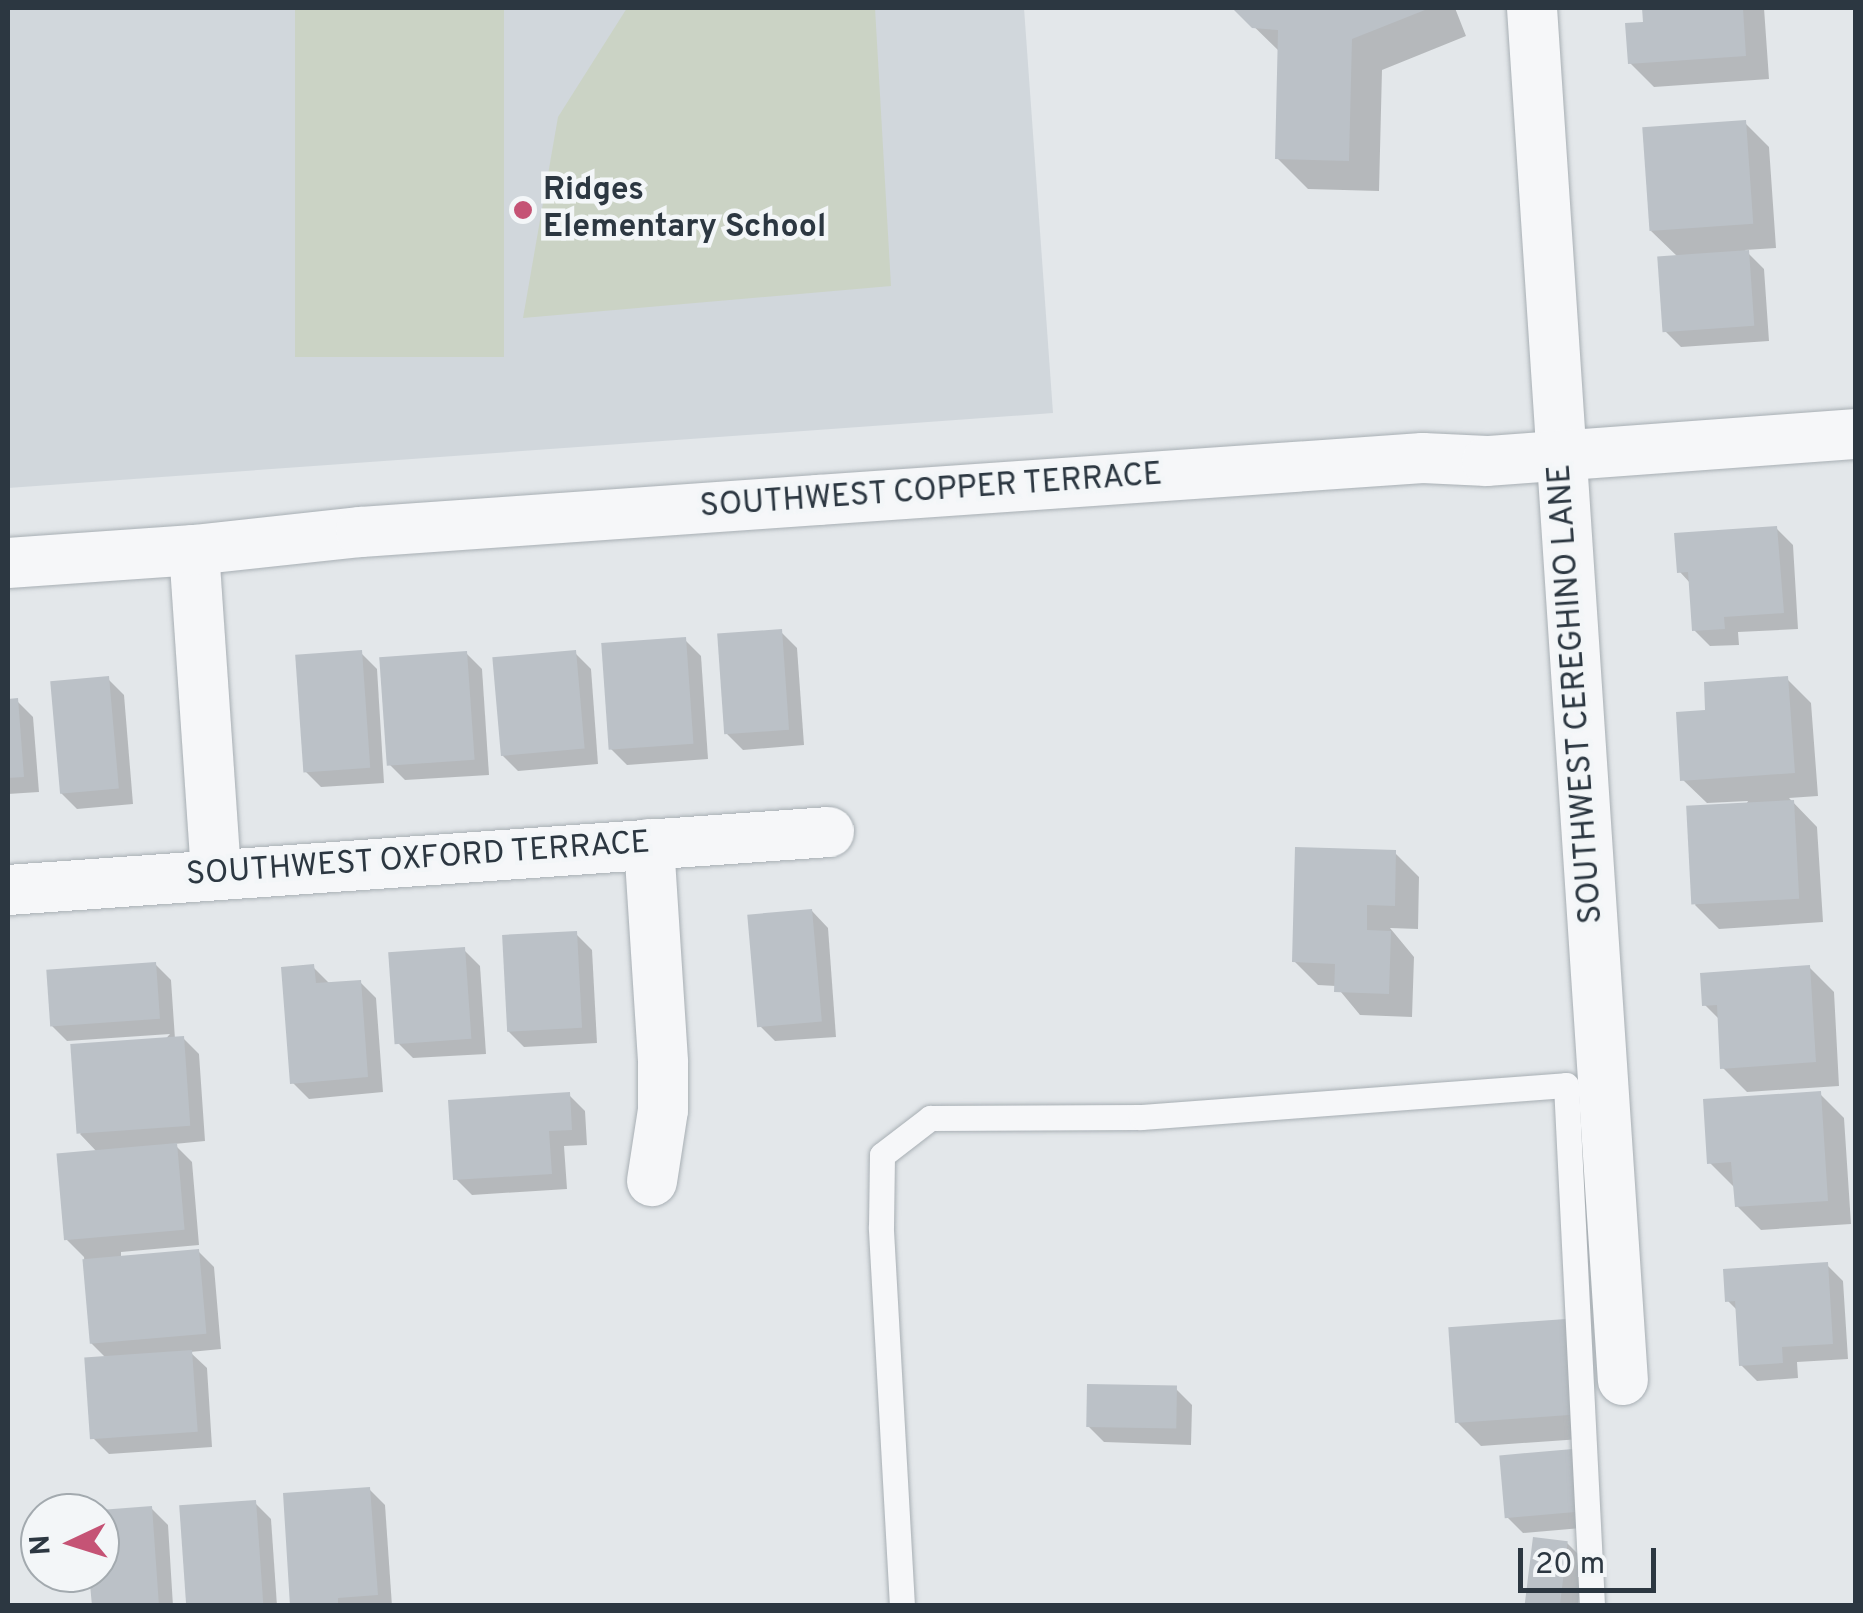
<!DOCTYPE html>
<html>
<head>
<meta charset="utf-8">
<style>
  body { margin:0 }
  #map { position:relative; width:1863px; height:1613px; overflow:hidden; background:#e3e7ea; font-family:Overpass,sans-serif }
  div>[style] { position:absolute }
  .built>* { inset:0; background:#d1d7dc }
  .green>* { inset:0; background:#cbd3c5; transform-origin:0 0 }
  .shadow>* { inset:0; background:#0003 }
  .building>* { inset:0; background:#bbc1c7; transform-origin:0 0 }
  .roads { filter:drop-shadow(0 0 2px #a8afb4) drop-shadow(0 0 2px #a8afb4) }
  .lane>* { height:25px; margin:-12.5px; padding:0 12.5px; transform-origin:12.5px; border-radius:12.5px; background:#f6f7f9 }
  .street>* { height:50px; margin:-25px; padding:0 25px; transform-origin:25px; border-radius:25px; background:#f6f7f9 }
  .dots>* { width:28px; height:28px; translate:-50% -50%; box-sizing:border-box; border:5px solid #f3f6f8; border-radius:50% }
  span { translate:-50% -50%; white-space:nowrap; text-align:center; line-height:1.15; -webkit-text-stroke:9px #f3f6f8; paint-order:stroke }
  .poi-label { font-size:32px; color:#2c3741; font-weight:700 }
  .left { translate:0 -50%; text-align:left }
  .street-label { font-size:32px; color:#2c3741 }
  .frame { position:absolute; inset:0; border:10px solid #2c3741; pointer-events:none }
  .north { position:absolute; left:20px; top:1493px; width:100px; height:100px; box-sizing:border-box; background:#f3f6f8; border:2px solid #a3aaaf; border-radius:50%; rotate:266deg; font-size:28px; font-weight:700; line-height:40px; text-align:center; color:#2c3741 }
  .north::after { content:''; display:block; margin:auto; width:35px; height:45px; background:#c55375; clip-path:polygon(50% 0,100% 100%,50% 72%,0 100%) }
  .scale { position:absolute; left:1518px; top:1548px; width:138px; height:45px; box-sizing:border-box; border:5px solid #2c3741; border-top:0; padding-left:12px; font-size:30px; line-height:35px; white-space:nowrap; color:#2c3741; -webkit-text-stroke:8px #f3f6f8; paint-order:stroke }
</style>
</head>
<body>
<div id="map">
  <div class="built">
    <i style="clip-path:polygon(8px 8px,1024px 8px,1053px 413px,8px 488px)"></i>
  </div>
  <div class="green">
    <i style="left:295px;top:8px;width:209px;height:349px"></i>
    <i style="clip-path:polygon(627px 8px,875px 8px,891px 286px,523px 318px,558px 117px)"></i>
  </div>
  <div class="shadow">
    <i style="clip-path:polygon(1235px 8px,1455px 8px,1466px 36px,1382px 70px,1379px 191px,1308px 189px,1277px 158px,1280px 52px)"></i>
    <i style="clip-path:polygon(1645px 8px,1764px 8px,1769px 79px,1654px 87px,1630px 63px,1646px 24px)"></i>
    <i style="clip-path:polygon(1745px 123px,1769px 147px,1776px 248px,1745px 250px,1764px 269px,1769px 341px,1681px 347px,1665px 331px,1678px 257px,1651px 231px)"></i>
    <i style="clip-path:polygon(1777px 529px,1793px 545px,1798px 629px,1738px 632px,1739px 645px,1710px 646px,1694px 630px,1691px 584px,1680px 572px)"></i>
    <i style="clip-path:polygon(781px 632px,797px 648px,804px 745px,743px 750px,727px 734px)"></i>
    <i style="clip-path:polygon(685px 640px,701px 656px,708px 759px,627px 765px,611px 749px)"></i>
    <i style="clip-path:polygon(361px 653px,377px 669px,384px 783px,321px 787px,305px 771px)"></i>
    <i style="clip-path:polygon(466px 653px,482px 669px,489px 775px,405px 780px,389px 764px)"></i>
    <i style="clip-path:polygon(575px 653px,591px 669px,598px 764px,518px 771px,502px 755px)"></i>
    <i style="clip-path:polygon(108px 679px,124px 695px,133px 804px,77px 809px,61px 793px)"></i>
    <i style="clip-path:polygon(1787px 679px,1811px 703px,1818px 796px,1789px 798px,1817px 827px,1823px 922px,1719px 929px,1695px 905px,1748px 801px,1707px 803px,1683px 780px,1708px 713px)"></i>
    <i style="clip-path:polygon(17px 701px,33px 717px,39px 792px,8px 794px,8px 702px)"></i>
    <i style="clip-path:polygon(1395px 853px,1419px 877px,1418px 929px,1390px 928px,1414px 957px,1412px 1017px,1360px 1015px,1336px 986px,1318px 985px,1294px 961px)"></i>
    <i style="clip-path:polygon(812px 911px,828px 928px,836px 1037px,775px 1041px,759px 1025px)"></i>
    <i style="clip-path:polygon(576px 934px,592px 950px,597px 1043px,524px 1047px,508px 1031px)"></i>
    <i style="clip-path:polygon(464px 950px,480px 966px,486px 1054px,413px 1058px,397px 1042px)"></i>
    <i style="clip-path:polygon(155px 964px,171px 980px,175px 1039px,183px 1038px,199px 1054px,205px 1141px,174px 1144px,192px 1162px,199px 1245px,121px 1252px,121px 1257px,198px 1251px,214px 1267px,221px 1349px,190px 1352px,207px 1368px,212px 1447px,109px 1454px,93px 1438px,107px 1359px,91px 1343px,84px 1257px,67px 1240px,98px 1153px,80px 1134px,170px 1034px,67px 1041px,51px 1025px)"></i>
    <i style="clip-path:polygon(313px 967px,329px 983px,360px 982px,376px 998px,383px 1092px,309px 1099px,293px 1083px)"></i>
    <i style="clip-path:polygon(1810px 968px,1834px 992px,1839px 1086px,1747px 1092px,1723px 1068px,1720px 1020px,1705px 1005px)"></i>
    <i style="clip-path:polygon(1820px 1094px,1844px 1118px,1851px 1224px,1761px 1230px,1737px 1206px,1734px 1187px,1710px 1163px)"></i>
    <i style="clip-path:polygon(569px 1095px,585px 1111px,587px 1145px,564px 1146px,567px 1189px,472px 1195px,456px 1179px)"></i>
    <i style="clip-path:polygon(1827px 1265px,1843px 1281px,1848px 1359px,1797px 1362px,1798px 1378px,1757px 1381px,1741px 1365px,1738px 1311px,1728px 1301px)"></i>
    <i style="clip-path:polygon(1565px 1322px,1595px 1438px,1481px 1446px,1457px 1422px)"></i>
    <i style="clip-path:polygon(1176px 1389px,1192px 1405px,1191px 1445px,1104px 1442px,1088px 1426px)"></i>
    <i style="clip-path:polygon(1572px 1451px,1593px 1527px,1523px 1533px,1507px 1517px)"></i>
    <i style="clip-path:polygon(369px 1489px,385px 1505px,392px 1606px,293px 1606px)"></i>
    <i style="clip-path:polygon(255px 1503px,271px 1519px,277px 1606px,189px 1606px)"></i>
    <i style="clip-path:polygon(152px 1509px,168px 1525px,173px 1606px,94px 1606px,92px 1573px,100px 1573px,100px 1513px,90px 1513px)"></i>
    <i style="clip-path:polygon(1567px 1543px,1583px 1559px,1578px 1606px,1528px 1606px)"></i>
  </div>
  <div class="building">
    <i style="clip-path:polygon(1232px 8px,1430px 8px,1352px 39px,1349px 161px,1275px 159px,1278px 30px,1252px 28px)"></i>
    <i style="clip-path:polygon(1642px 8px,1743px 8px,1746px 56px,1628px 64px,1625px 23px,1643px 22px)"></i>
    <i style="left:1746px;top:120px;width:104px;height:104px;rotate:86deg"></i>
    <i style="left:1749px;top:250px;width:76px;height:92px;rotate:86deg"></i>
    <i style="clip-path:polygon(1777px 526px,1784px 613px,1724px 617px,1725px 629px,1692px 631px,1688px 572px,1677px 573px,1674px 533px)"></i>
    <i style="left:782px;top:629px;width:101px;height:65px;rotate:86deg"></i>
    <i style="left:686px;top:637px;width:107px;height:85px;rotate:86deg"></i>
    <i style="left:362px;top:650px;width:118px;height:67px;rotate:86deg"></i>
    <i style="left:576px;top:650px;width:99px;height:84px;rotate:85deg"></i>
    <i style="left:467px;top:651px;width:109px;height:88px;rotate:86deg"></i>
    <i style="left:109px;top:676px;width:113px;height:59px;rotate:85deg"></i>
    <i style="clip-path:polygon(1788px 676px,1795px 773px,1680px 781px,1676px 712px,1705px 710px,1704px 682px)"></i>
    <i style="clip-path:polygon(18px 698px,24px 777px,8px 778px,8px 699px)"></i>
    <i style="left:1794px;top:800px;width:99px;height:108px;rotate:87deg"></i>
    <i style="clip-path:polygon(1295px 847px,1396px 850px,1395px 906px,1367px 905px,1367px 930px,1391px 931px,1389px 994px,1334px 992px,1335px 964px,1292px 962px)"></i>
    <i style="left:812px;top:909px;width:113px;height:65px;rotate:85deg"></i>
    <i style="left:577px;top:931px;width:97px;height:75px;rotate:87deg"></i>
    <i style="left:465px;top:947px;width:92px;height:77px;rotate:86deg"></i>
    <i style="left:156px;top:962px;width:57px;height:110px;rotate:86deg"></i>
    <i style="clip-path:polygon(314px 964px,316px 983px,361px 980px,368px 1077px,290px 1084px,281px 967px)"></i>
    <i style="clip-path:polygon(1810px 965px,1816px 1062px,1720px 1069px,1717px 1005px,1702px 1006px,1700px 973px)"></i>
    <i style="left:184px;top:1036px;width:90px;height:114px;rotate:86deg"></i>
    <i style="clip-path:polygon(1821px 1091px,1828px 1201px,1735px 1207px,1731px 1162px,1707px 1164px,1703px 1099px)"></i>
    <i style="clip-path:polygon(570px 1092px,572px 1130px,549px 1131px,552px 1174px,453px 1180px,448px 1100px)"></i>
    <i style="left:177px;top:1143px;width:87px;height:121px;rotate:85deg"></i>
    <i style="left:199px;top:1249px;width:85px;height:117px;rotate:85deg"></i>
    <i style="clip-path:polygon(1828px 1262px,1833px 1344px,1782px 1347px,1783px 1363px,1739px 1366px,1735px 1301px,1725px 1302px,1723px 1269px)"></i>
    <i style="left:1566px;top:1319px;width:96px;height:118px;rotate:86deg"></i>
    <i style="left:192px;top:1350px;width:82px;height:108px;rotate:86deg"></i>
    <i style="left:1087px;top:1384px;width:90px;height:43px;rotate:1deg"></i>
    <i style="left:1573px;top:1449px;width:63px;height:74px;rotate:85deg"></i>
    <i style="clip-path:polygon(370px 1487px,378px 1595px,338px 1598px,338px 1606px,290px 1606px,283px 1493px)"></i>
    <i style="left:256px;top:1500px;width:106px;height:77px;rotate:86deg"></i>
    <i style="clip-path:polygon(152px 1506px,159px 1606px,92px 1606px,89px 1573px,100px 1573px,100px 1510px)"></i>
    <i style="left:1533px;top:1537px;width:35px;height:69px;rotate:7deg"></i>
  </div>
  <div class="roads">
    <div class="lane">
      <i style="left:902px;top:1606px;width:380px;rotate:-93.2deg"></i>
      <i style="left:881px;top:1227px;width:72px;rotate:-89.2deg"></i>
      <i style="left:882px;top:1155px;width:61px;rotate:-37.6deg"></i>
      <i style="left:930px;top:1118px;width:211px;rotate:-0.3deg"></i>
      <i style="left:1141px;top:1117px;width:426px;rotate:-4.3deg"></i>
      <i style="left:1566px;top:1085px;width:522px;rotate:87.14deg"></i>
    </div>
    <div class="street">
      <i style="left:1532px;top:8px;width:1375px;rotate:86.21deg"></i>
      <i style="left:194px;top:550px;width:324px;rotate:86.1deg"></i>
      <i style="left:8px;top:563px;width:186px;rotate:-4deg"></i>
      <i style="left:194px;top:550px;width:168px;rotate:-6.2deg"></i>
      <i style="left:361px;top:532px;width:458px;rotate:-4deg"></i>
      <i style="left:818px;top:500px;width:606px;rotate:-3.97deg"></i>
      <i style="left:1423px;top:458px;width:64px;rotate:2.7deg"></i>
      <i style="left:1487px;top:461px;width:370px;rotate:-4.2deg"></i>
      <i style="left:649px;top:844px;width:219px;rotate:86.3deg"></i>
      <i style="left:663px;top:1063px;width:47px;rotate:90deg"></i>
      <i style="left:663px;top:1110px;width:72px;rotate:98.8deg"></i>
      <i style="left:8px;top:890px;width:823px;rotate:-4.04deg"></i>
    </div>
  </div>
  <div class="dots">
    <i style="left:523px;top:210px;background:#c55375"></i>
  </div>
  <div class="poi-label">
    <span class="left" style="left:543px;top:210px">Ridges<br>Elementary School</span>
  </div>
  <div class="street-label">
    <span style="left:931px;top:492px;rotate:-4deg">SOUTHWEST COPPER TERRACE</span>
    <span style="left:1577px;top:694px;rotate:-94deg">SOUTHWEST CEREGHINO LANE</span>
    <span style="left:418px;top:860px;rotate:-4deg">SOUTHWEST OXFORD TERRACE</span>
  </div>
  <div class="frame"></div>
  <div class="north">N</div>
  <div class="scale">20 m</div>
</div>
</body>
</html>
